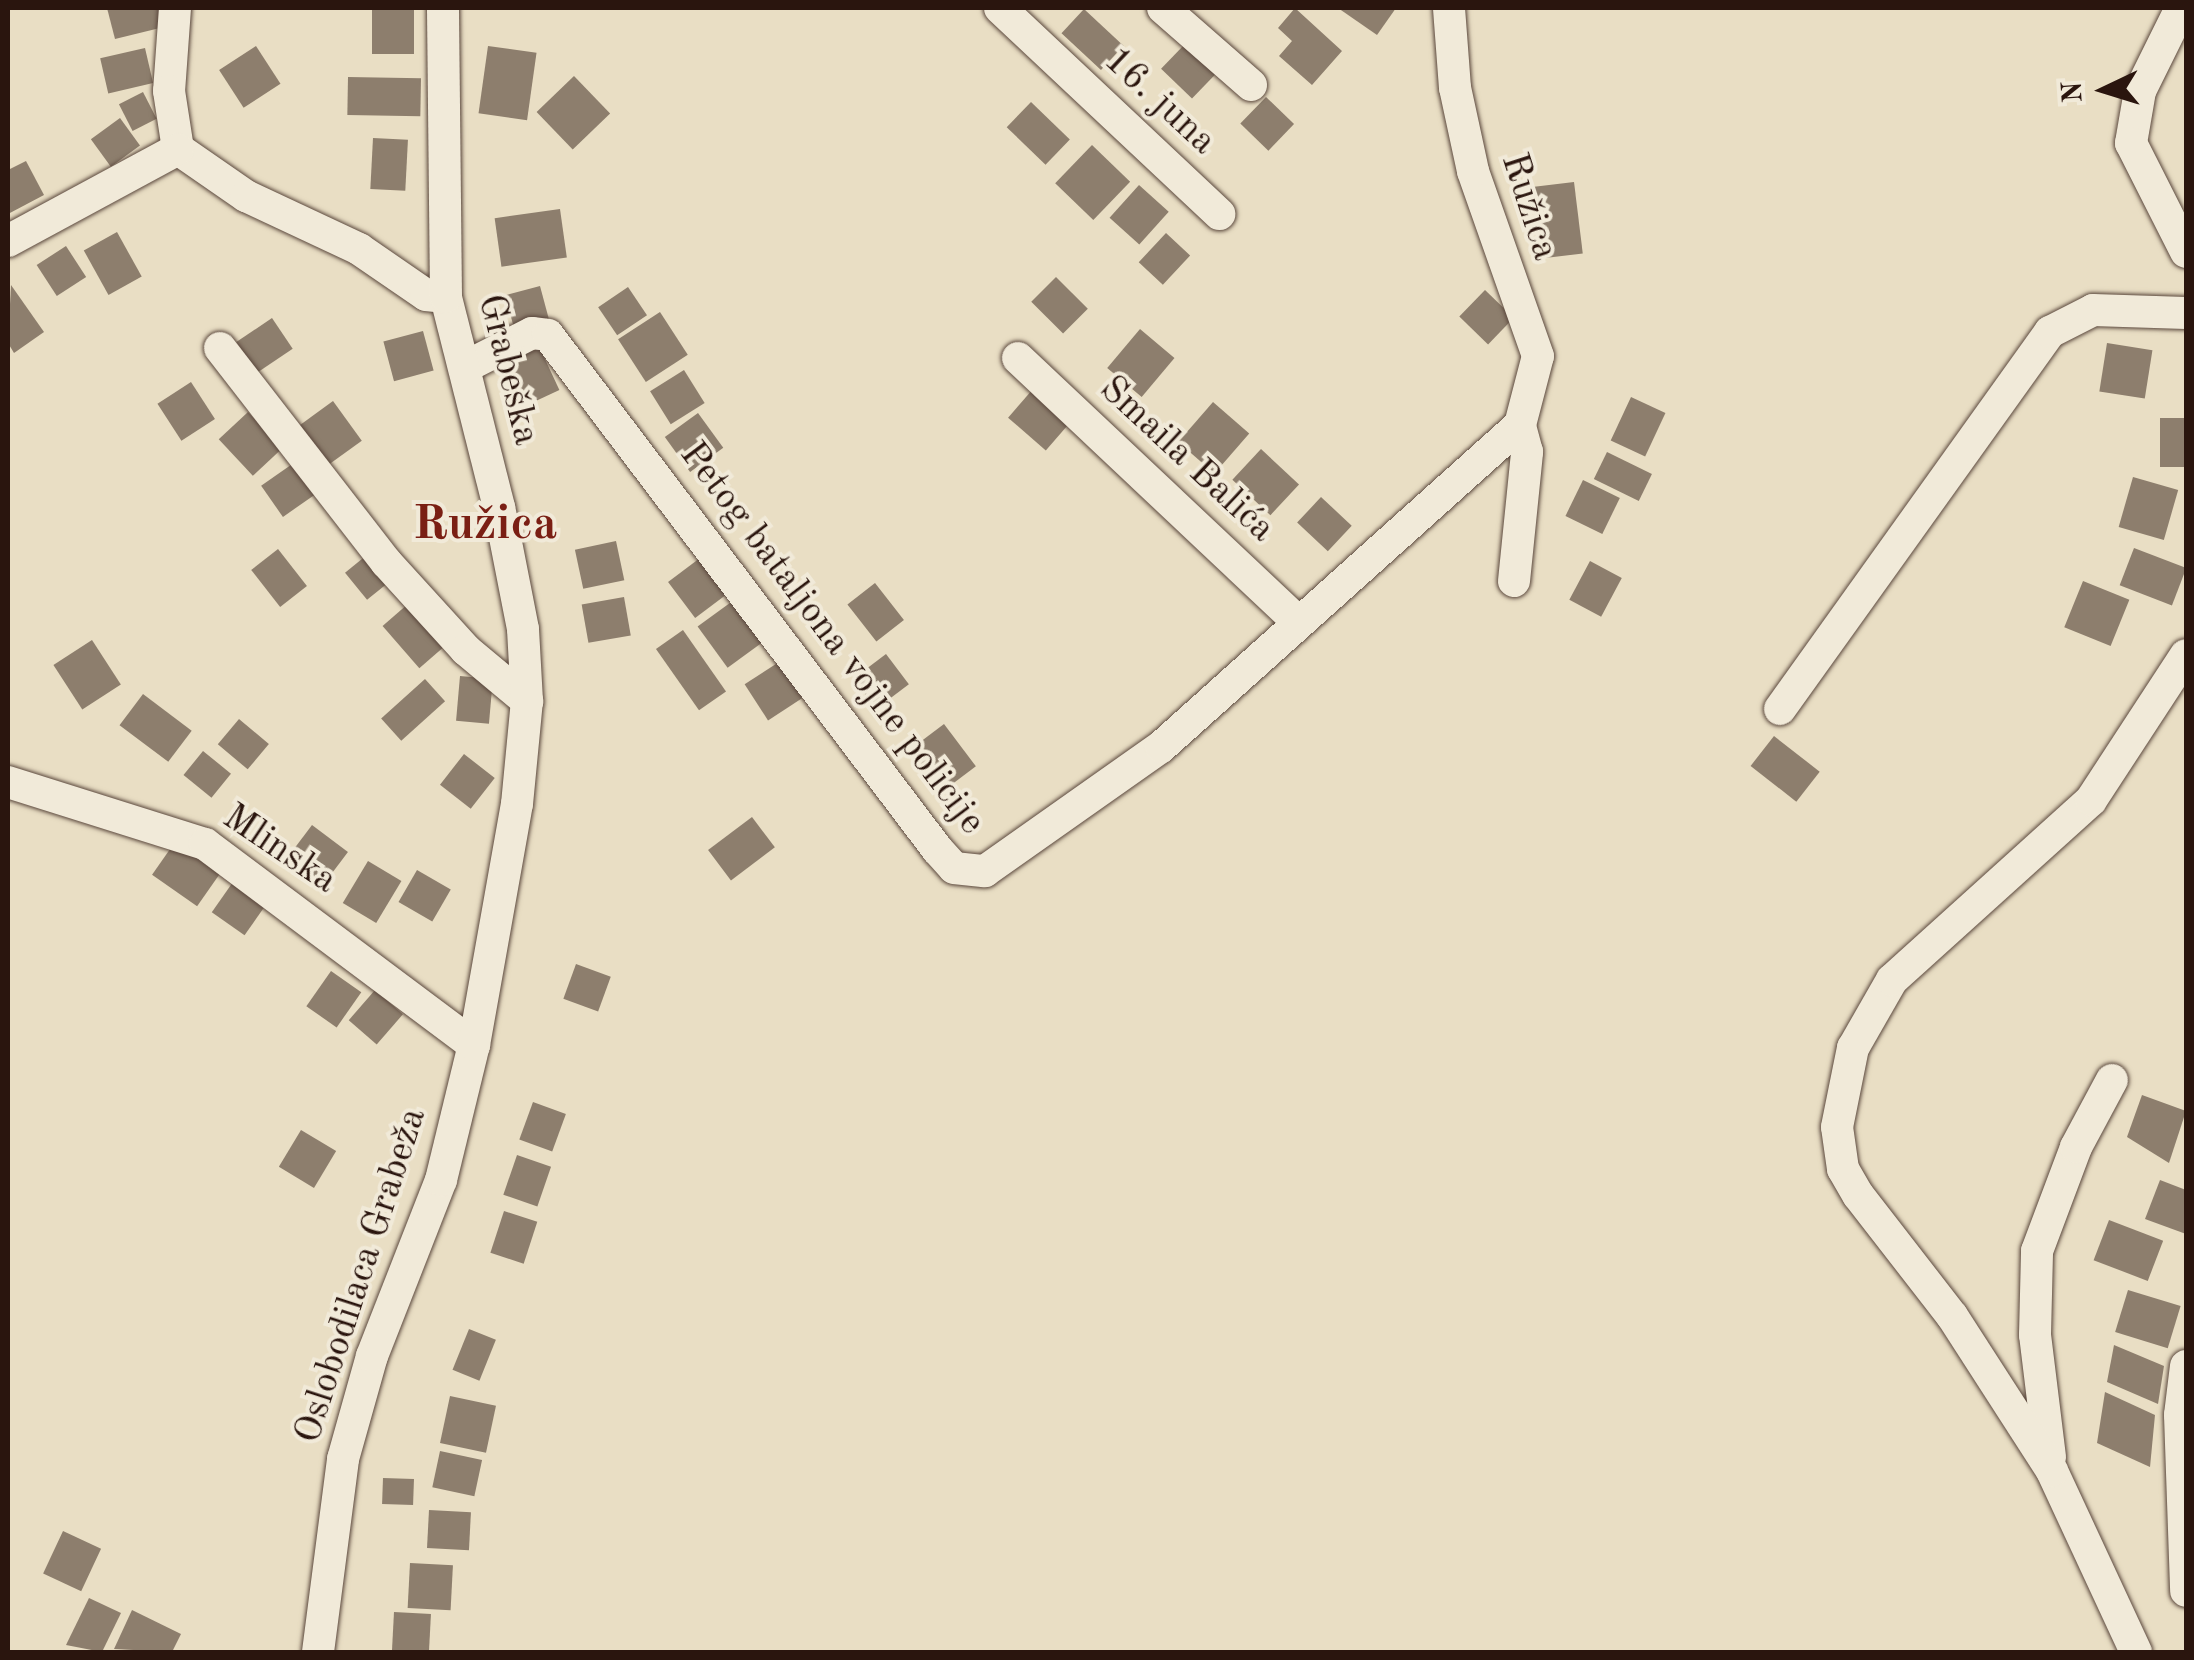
<!DOCTYPE html>
<html>
<head>
<meta charset="utf-8">
<style>
  body { margin:0 }
  #map { position:relative; width:2194px; height:1660px; overflow:hidden; background:#e9dec4; font-family:"Old Standard TT",serif }
  div>[style] { position:absolute }
  .building>* { inset:0; background:#8d7e6d; transform-origin:0 0 }
  .roads { filter:drop-shadow(0 0 2px #5a473c) drop-shadow(0 0 2px #5a473c) }
  .minor>* { height:32px; margin:-16px; padding:0 16px; transform-origin:16px; border-radius:16px; background:#f1ead9 }
  span { translate:-50% -50%; white-space:nowrap; text-align:center; line-height:1.15; -webkit-text-stroke:8px #f1ead9; paint-order:stroke }
  .street-label { font-size:38px; color:#2a150e }
  .district-label { font-size:48px; color:#7a1f14; font-weight:700 }
  .frame { position:absolute; inset:0; border:10px solid #2a150e; pointer-events:none }
  .north { position:absolute; left:2054px; top:40px; width:100px; height:100px; -webkit-text-stroke:8px #f1ead9; paint-order:stroke; rotate:266deg; font-size:28px; font-weight:700; line-height:40px; text-align:center; color:#2a150e }
  .north::after { content:''; display:block; margin:auto; width:35px; height:45px; background:#2a150e; clip-path:polygon(50% 0,100% 100%,50% 72%,0 100%) }
</style>
</head>
<body>
<div id="map">
  <div class="building">
    <i style="clip-path:polygon(107px 8px,160px 8px,164px 27px,115px 39px)"></i>
    <i style="left:372px;top:8px;width:42px;height:46px"></i>
    <i style="clip-path:polygon(1295px 8px,1342px 51px,1312px 85px,1279px 56px,1292px 41px,1278px 28px)"></i>
    <i style="clip-path:polygon(1338px 8px,1396px 8px,1377px 35px)"></i>
    <i style="left:1084px;top:9px;width:54px;height:33px;rotate:43deg"></i>
    <i style="left:1184px;top:45px;width:43px;height:33px;rotate:44deg"></i>
    <i style="left:256px;top:46px;width:45px;height:44px;rotate:57deg"></i>
    <i style="left:488px;top:46px;width:49px;height:68px;rotate:8deg"></i>
    <i style="left:145px;top:48px;width:36px;height:46px;rotate:77deg"></i>
    <i style="left:574px;top:76px;width:52px;height:52px;rotate:46deg"></i>
    <i style="left:348px;top:77px;width:73px;height:38px;rotate:1deg"></i>
    <i style="left:143px;top:92px;width:30px;height:27px;rotate:63deg"></i>
    <i style="left:1266px;top:97px;width:39px;height:37px;rotate:44deg"></i>
    <i style="left:1031px;top:102px;width:54px;height:35px;rotate:44deg"></i>
    <i style="left:120px;top:118px;width:34px;height:36px;rotate:54deg"></i>
    <i style="left:373px;top:138px;width:35px;height:51px;rotate:3deg"></i>
    <i style="left:1092px;top:145px;width:53px;height:53px;rotate:44deg"></i>
    <i style="clip-path:polygon(26px 161px,44px 195px,8px 214px,8px 170px)"></i>
    <i style="left:1574px;top:182px;width:72px;height:42px;rotate:83deg"></i>
    <i style="left:1139px;top:185px;width:40px;height:44px;rotate:42deg"></i>
    <i style="left:560px;top:209px;width:49px;height:66px;rotate:82deg"></i>
    <i style="left:117px;top:232px;width:51px;height:38px;rotate:61deg"></i>
    <i style="left:1166px;top:233px;width:33px;height:40px;rotate:43deg"></i>
    <i style="left:66px;top:246px;width:37px;height:35px;rotate:57deg"></i>
    <i style="left:1056px;top:277px;width:45px;height:35px;rotate:45deg"></i>
    <i style="clip-path:polygon(11px 285px,44px 332px,14px 353px,8px 343px)"></i>
    <i style="left:540px;top:286px;width:35px;height:36px;rotate:75deg"></i>
    <i style="left:628px;top:287px;width:34px;height:36px;rotate:56deg"></i>
    <i style="left:1485px;top:290px;width:40px;height:37px;rotate:44deg"></i>
    <i style="left:660px;top:312px;width:51px;height:50px;rotate:57deg"></i>
    <i style="left:272px;top:318px;width:37px;height:43px;rotate:56deg"></i>
    <i style="left:1140px;top:329px;width:45px;height:51px;rotate:40deg"></i>
    <i style="left:423px;top:331px;width:41px;height:41px;rotate:75deg"></i>
    <i style="left:537px;top:342px;width:53px;height:42px;rotate:65deg"></i>
    <i style="left:2107px;top:343px;width:46px;height:49px;rotate:9deg"></i>
    <i style="left:684px;top:370px;width:39px;height:40px;rotate:58deg"></i>
    <i style="left:191px;top:382px;width:44px;height:40px;rotate:57deg"></i>
    <i style="left:1033px;top:389px;width:50px;height:38px;rotate:41deg"></i>
    <i style="left:1631px;top:397px;width:38px;height:48px;rotate:25deg"></i>
    <i style="left:333px;top:401px;width:49px;height:42px;rotate:54deg"></i>
    <i style="left:1213px;top:402px;width:48px;height:53px;rotate:41deg"></i>
    <i style="left:248px;top:412px;width:50px;height:40px;rotate:47deg"></i>
    <i style="left:698px;top:413px;width:43px;height:41px;rotate:54deg"></i>
    <i style="left:2160px;top:418px;width:26px;height:49px"></i>
    <i style="left:1261px;top:449px;width:52px;height:42px;rotate:43deg"></i>
    <i style="left:1607px;top:452px;width:50px;height:30px;rotate:26deg"></i>
    <i style="left:298px;top:460px;width:38px;height:45px;rotate:55deg"></i>
    <i style="left:2133px;top:477px;width:47px;height:52px;rotate:16deg"></i>
    <i style="left:1583px;top:480px;width:41px;height:40px;rotate:26deg"></i>
    <i style="left:1321px;top:497px;width:42px;height:35px;rotate:43deg"></i>
    <i style="left:616px;top:541px;width:40px;height:42px;rotate:78deg"></i>
    <i style="left:2134px;top:548px;width:56px;height:40px;rotate:21deg"></i>
    <i style="left:278px;top:549px;width:47px;height:34px;rotate:52deg"></i>
    <i style="left:373px;top:550px;width:35px;height:36px;rotate:51deg"></i>
    <i style="left:704px;top:555px;width:45px;height:45px;rotate:53deg"></i>
    <i style="left:1590px;top:561px;width:36px;height:44px;rotate:28deg"></i>
    <i style="left:2083px;top:581px;width:50px;height:50px;rotate:22deg"></i>
    <i style="left:875px;top:583px;width:47px;height:35px;rotate:52deg"></i>
    <i style="left:624px;top:597px;width:39px;height:43px;rotate:80deg"></i>
    <i style="left:734px;top:600px;width:51px;height:45px;rotate:54deg"></i>
    <i style="left:409px;top:603px;width:56px;height:35px;rotate:49deg"></i>
    <i style="left:683px;top:630px;width:75px;height:33px;rotate:55deg"></i>
    <i style="left:92px;top:640px;width:53px;height:46px;rotate:57deg"></i>
    <i style="left:886px;top:654px;width:38px;height:41px;rotate:53deg"></i>
    <i style="left:779px;top:662px;width:43px;height:41px;rotate:57deg"></i>
    <i style="left:460px;top:676px;width:33px;height:45px;rotate:5deg"></i>
    <i style="left:425px;top:679px;width:30px;height:59px;rotate:48deg"></i>
    <i style="left:143px;top:694px;width:61px;height:39px;rotate:37deg"></i>
    <i style="left:239px;top:719px;width:39px;height:33px;rotate:40deg"></i>
    <i style="left:944px;top:724px;width:53px;height:44px;rotate:53deg"></i>
    <i style="left:1774px;top:736px;width:58px;height:38px;rotate:38deg"></i>
    <i style="left:203px;top:751px;width:36px;height:31px;rotate:39deg"></i>
    <i style="left:464px;top:754px;width:39px;height:39px;rotate:38deg"></i>
    <i style="left:752px;top:817px;width:38px;height:55px;rotate:53deg"></i>
    <i style="left:312px;top:825px;width:45px;height:40px;rotate:37deg"></i>
    <i style="left:175px;top:842px;width:55px;height:40px;rotate:35deg"></i>
    <i style="left:368px;top:861px;width:39px;height:49px;rotate:31deg"></i>
    <i style="left:417px;top:870px;width:39px;height:37px;rotate:30deg"></i>
    <i style="left:233px;top:882px;width:40px;height:37px;rotate:35deg"></i>
    <i style="left:576px;top:964px;width:37px;height:37px;rotate:20deg"></i>
    <i style="left:331px;top:971px;width:37px;height:43px;rotate:35deg"></i>
    <i style="left:375px;top:990px;width:37px;height:40px;rotate:41deg"></i>
    <i style="clip-path:polygon(2142px 1095px,2186px 1111px,2169px 1163px,2127px 1137px)"></i>
    <i style="left:533px;top:1102px;width:35px;height:40px;rotate:20deg"></i>
    <i style="left:301px;top:1130px;width:41px;height:43px;rotate:31deg"></i>
    <i style="left:517px;top:1155px;width:36px;height:42px;rotate:19deg"></i>
    <i style="clip-path:polygon(2160px 1180px,2186px 1190px,2186px 1234px,2145px 1219px)"></i>
    <i style="left:504px;top:1211px;width:35px;height:44px;rotate:18deg"></i>
    <i style="left:2109px;top:1220px;width:58px;height:43px;rotate:21deg"></i>
    <i style="left:2128px;top:1290px;width:55px;height:44px;rotate:17deg"></i>
    <i style="left:469px;top:1329px;width:29px;height:44px;rotate:22deg"></i>
    <i style="clip-path:polygon(2114px 1345px,2164px 1366px,2158px 1404px,2107px 1382px)"></i>
    <i style="clip-path:polygon(2105px 1392px,2155px 1415px,2150px 1467px,2097px 1443px)"></i>
    <i style="left:450px;top:1396px;width:47px;height:48px;rotate:12deg"></i>
    <i style="left:440px;top:1451px;width:43px;height:37px;rotate:12deg"></i>
    <i style="left:383px;top:1478px;width:31px;height:26px;rotate:2deg"></i>
    <i style="left:429px;top:1510px;width:42px;height:38px;rotate:3deg"></i>
    <i style="left:63px;top:1531px;width:42px;height:47px;rotate:25deg"></i>
    <i style="left:410px;top:1563px;width:43px;height:45px;rotate:3deg"></i>
    <i style="clip-path:polygon(89px 1598px,121px 1613px,102px 1652px,66px 1645px)"></i>
    <i style="clip-path:polygon(132px 1610px,181px 1634px,172px 1652px,114px 1649px)"></i>
    <i style="left:394px;top:1612px;width:37px;height:38px;rotate:3deg"></i>
  </div>
  <div class="roads">
    <div class="minor">
      <i style="left:175px;top:8px;width:83px;rotate:94.1deg"></i>
      <i style="left:169px;top:91px;width:59px;rotate:81.2deg"></i>
      <i style="left:178px;top:149px;width:83px;rotate:34.7deg"></i>
      <i style="left:246px;top:196px;width:125px;rotate:25.1deg"></i>
      <i style="left:359px;top:249px;width:81px;rotate:34.5deg"></i>
      <i style="left:426px;top:295px;width:20px;rotate:6deg"></i>
      <i style="left:1000px;top:8px;width:301px;rotate:43.2deg"></i>
      <i style="left:1163px;top:8px;width:117px;rotate:41.2deg"></i>
      <i style="left:2181px;top:8px;width:93px;rotate:116.3deg"></i>
      <i style="left:2140px;top:91px;width:53px;rotate:99.8deg"></i>
      <i style="left:2131px;top:143px;width:122px;rotate:63.2deg"></i>
      <i style="left:8px;top:241px;width:193px;rotate:-28.4deg"></i>
      <i style="left:220px;top:348px;width:271px;rotate:52.2deg"></i>
      <i style="left:386px;top:562px;width:119px;rotate:47.7deg"></i>
      <i style="left:466px;top:650px;width:80px;rotate:39.9deg"></i>
      <i style="left:1018px;top:358px;width:385px;rotate:43.3deg"></i>
      <i style="left:465px;top:367px;width:75px;rotate:-26.9deg"></i>
      <i style="left:532px;top:333px;width:16px;rotate:7deg"></i>
      <i style="left:548px;top:335px;width:645px;rotate:52.88deg"></i>
      <i style="left:937px;top:849px;width:25px;rotate:48deg"></i>
      <i style="left:954px;top:868px;width:31px;rotate:6deg"></i>
      <i style="left:985px;top:871px;width:215px;rotate:-35.2deg"></i>
      <i style="left:1161px;top:747px;width:482px;rotate:-41.9deg"></i>
      <i style="left:1520px;top:425px;width:71px;rotate:-75.4deg"></i>
      <i style="left:1538px;top:356px;width:196px;rotate:-109.4deg"></i>
      <i style="left:1473px;top:171px;width:85px;rotate:-102.2deg"></i>
      <i style="left:1455px;top:88px;width:80px;rotate:-94.3deg"></i>
      <i style="left:1514px;top:581px;width:130px;rotate:-84.2deg"></i>
      <i style="left:1527px;top:452px;width:28px;rotate:-105deg"></i>
      <i style="left:1780px;top:709px;width:464px;rotate:-54.4deg"></i>
      <i style="left:2050px;top:332px;width:48px;rotate:-27.1deg"></i>
      <i style="left:2093px;top:310px;width:93px;rotate:1.8deg"></i>
      <i style="left:8px;top:782px;width:207px;rotate:17.5deg"></i>
      <i style="left:205px;top:844px;width:336px;rotate:36.8deg"></i>
      <i style="left:2186px;top:1366px;width:49px;rotate:97deg"></i>
      <i style="left:2180px;top:1415px;width:176px;rotate:88deg"></i>
      <i style="left:2050px;top:1457px;width:123px;rotate:-97deg"></i>
      <i style="left:2035px;top:1335px;width:84px;rotate:-88.6deg"></i>
      <i style="left:2037px;top:1251px;width:111px;rotate:-69.4deg"></i>
      <i style="left:2076px;top:1147px;width:76px;rotate:-61.8deg"></i>
      <i style="left:318px;top:1652px;width:195px;rotate:-82.6deg"></i>
      <i style="left:343px;top:1459px;width:107px;rotate:-74.3deg"></i>
      <i style="left:372px;top:1356px;width:189px;rotate:-68.6deg"></i>
      <i style="left:441px;top:1180px;width:139px;rotate:-76.3deg"></i>
      <i style="left:474px;top:1045px;width:245px;rotate:-79.9deg"></i>
      <i style="left:517px;top:804px;width:103px;rotate:-84.5deg"></i>
      <i style="left:527px;top:701px;width:72px;rotate:-93.2deg"></i>
      <i style="left:523px;top:629px;width:124px;rotate:-101.1deg"></i>
      <i style="left:499px;top:507px;width:217px;rotate:-104.2deg"></i>
      <i style="left:446px;top:297px;width:289px;rotate:-90.6deg"></i>
      <i style="left:2136px;top:1652px;width:200px;rotate:-114.9deg"></i>
      <i style="left:2052px;top:1471px;width:184px;rotate:-122.8deg"></i>
      <i style="left:1952px;top:1316px;width:153px;rotate:-127.8deg"></i>
      <i style="left:1858px;top:1195px;width:30px;rotate:-120deg"></i>
      <i style="left:1843px;top:1169px;width:42px;rotate:-98.1deg"></i>
      <i style="left:1837px;top:1127px;width:81px;rotate:-78.6deg"></i>
      <i style="left:1853px;top:1048px;width:78px;rotate:-60.2deg"></i>
      <i style="left:1892px;top:980px;width:268px;rotate:-42.1deg"></i>
      <i style="left:2091px;top:800px;width:173px;rotate:-56.8deg"></i>
    </div>
  </div>
  <div class="street-label">
    <span style="left:1159px;top:102px;rotate:43deg">16. juna</span>
    <span style="left:1528px;top:207px;rotate:72deg">Ružica</span>
    <span style="left:507px;top:370px;rotate:76deg">Grabeška</span>
    <span style="left:1186px;top:460px;rotate:43deg">Smaila Balića</span>
    <span style="left:831px;top:639px;rotate:53deg">Petog bataljona vojne policije</span>
    <span style="left:279px;top:850px;rotate:34deg">Mlinska</span>
    <span style="left:362px;top:1276px;rotate:-72deg">Oslobodilaca Grabeža</span>
  </div>
  <div class="district-label">
    <span style="left:485px;top:526px">Ružica</span>
  </div>
  <div class="frame"></div>
  <div class="north">N</div>
</div>
</body>
</html>
